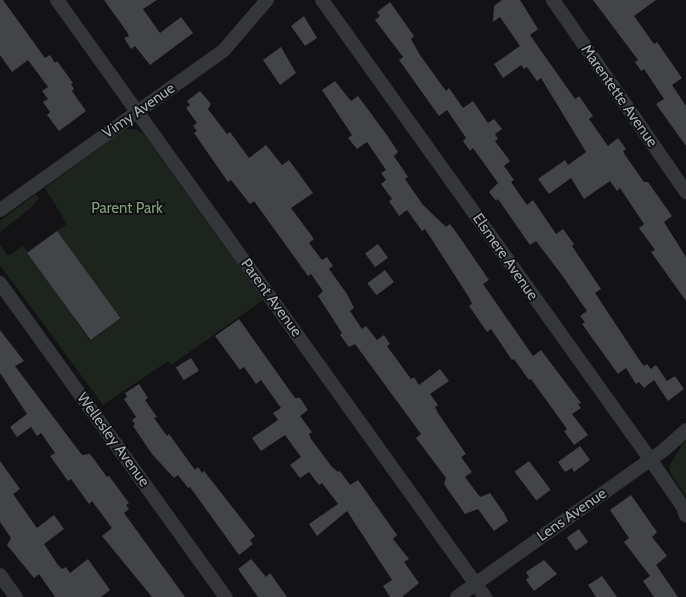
<!DOCTYPE html>
<html>
<head>
<meta charset="utf-8">
<style>
  body { margin:0 }
  #map { position:relative; width:686px; height:597px; overflow:hidden; background:#131315; font-family:Cabin,sans-serif }
  div>[style] { position:absolute }
  .green>* { inset:0; background:#1d241d }
  .building>* { inset:0; background:#424448; transform-origin:0 0 }
  .minor>* { height:14px; margin:-7px; padding:0 7px; transform-origin:7px; border-radius:7px; background:#34363a }
  span { translate:-50% -50%; white-space:nowrap; text-align:center; line-height:1.15; -webkit-text-stroke:3.5px #0e0e10; paint-order:stroke }
  .street-label { font-size:15px; color:#a5adb5 }
  .park-label { font-size:15px; color:#80a07c }
</style>
</head>
<body>
<div id="map">
  <div class="green">
    <i style="clip-path:polygon(134px 129px,144px 134px,263px 300px,171px 365px,168px 361px,103px 405px,0 265px,0 245px,8px 256px,23px 246px,90px 341px,120px 319px,57px 231px,67px 224px,45px 188px,124px 130px)"></i>
    <i style="clip-path:polygon(36px 194px,39px 198px,31px 208px,0 232px,0 221px)"></i>
    <i style="clip-path:polygon(686px 439px,686px 496px,671px 474px,669px 466px)"></i>
  </div>
  <div class="building">
    <i style="clip-path:polygon(0 0,3px 0,45px 58px,50px 55px,55px 63px,57px 61px,73px 83px,71px 84px,74px 89px,72px 91px,86px 111px,59px 131px,47px 115px,50px 112px,43px 102px,48px 99px,42px 91px,48px 87px,28px 60px,12px 72px,0 55px)"></i>
    <i style="clip-path:polygon(104px 0,157px 0,143px 9px,160px 33px,181px 17px,193px 33px,150px 65px,135px 46px,131px 49px,124px 38px,129px 36px,127px 32px)"></i>
    <i style="clip-path:polygon(502px 0,520px 0,538px 29px,530px 35px,575px 99px,579px 96px,593px 116px,589px 119px,608px 146px,618px 138px,626px 149px,623px 151px,625px 155px,644px 182px,648px 182px,672px 216px,664px 222px,686px 257px,686px 301px,651px 252px,655px 250px,639px 228px,644px 224px,620px 188px,617px 191px,610px 181px,584px 199px,571px 178px,549px 194px,538px 179px,565px 160px,568px 165px,586px 152px,541px 78px,537px 81px,527px 67px,524px 69px,521px 65px,503px 78px,494px 64px,520px 46px,500px 17px,493px 22px,494px 6px)"></i>
    <i style="clip-path:polygon(593px 0,656px 0,634px 16px,654px 44px,657px 42px,682px 78px,672px 85px,686px 106px,686px 146px,656px 104px,664px 99px,644px 69px,641px 71px,635px 62px,638px 60px)"></i>
    <i style="clip-path:polygon(390px 2px,414px 36px,411px 39px,420px 55px,446px 91px,449px 88px,463px 108px,473px 101px,488px 123px,494px 119px,502px 129px,495px 134px,498px 139px,495px 141px,510px 161px,504px 166px,514px 180px,511px 182px,527px 205px,533px 200px,556px 234px,563px 229px,574px 244px,572px 246px,601px 289px,595px 293px,640px 361px,644px 366px,647px 364px,651px 369px,656px 365px,667px 381px,675px 376px,684px 389px,668px 401px,654px 380px,644px 388px,639px 382px,636px 384px,626px 368px,618px 374px,582px 324px,585px 322px,580px 316px,587px 311px,561px 274px,536px 241px,530px 245px,498px 199px,496px 201px,489px 192px,498px 183px,473px 148px,470px 151px,463px 141px,466px 138px,447px 110px,439px 116px,399px 60px,403px 57px,375px 20px,380px 16px,377px 12px)"></i>
    <i style="clip-path:polygon(304px 16px,317px 38px,305px 46px,291px 26px)"></i>
    <i style="clip-path:polygon(281px 47px,296px 73px,280px 85px,263px 60px)"></i>
    <i style="clip-path:polygon(335px 81px,351px 101px,358px 96px,389px 138px,398px 152px,394px 156px,408px 177px,405px 179px,423px 205px,446px 227px,450px 224px,461px 239px,489px 280px,483px 284px,533px 356px,541px 350px,581px 403px,578px 404px,581px 408px,572px 414px,588px 435px,574px 445px,564px 431px,567px 429px,531px 379px,529px 380px,514px 359px,512px 360px,491px 329px,487px 332px,469px 306px,472px 304px,470px 299px,425px 229px,422px 231px,407px 210px,399px 216px,389px 201px,392px 199px,381px 184px,386px 180px,381px 173px,386px 170px,367px 142px,357px 149px,348px 138px,352px 135px,322px 90px)"></i>
    <i style="clip-path:polygon(200px 91px,211px 104px,208px 109px,227px 134px,230px 132px,249px 158px,266px 145px,282px 165px,289px 160px,313px 193px,291px 208px,314px 239px,309px 243px,322px 260px,327px 257px,333px 266px,329px 269px,347px 294px,354px 308px,350px 311px,362px 329px,366px 326px,377px 340px,384px 335px,390px 344px,387px 346px,411px 379px,414px 377px,419px 385px,440px 369px,449px 381px,430px 394px,438px 405px,435px 407px,438px 413px,466px 454px,461px 457px,472px 472px,465px 477px,480px 497px,490px 493px,504px 513px,508px 521px,494px 531px,478px 509px,465px 514px,444px 484px,446px 478px,416px 438px,421px 434px,355px 344px,349px 347px,340px 335px,342px 333px,318px 296px,323px 291px,311px 274px,308px 276px,254px 201px,250px 204px,231px 180px,228px 182px,194px 133px,197px 131px,193px 126px,197px 123px,186px 108px,190px 105px,187px 101px)"></i>
    <i style="left:57px;top:231px;width:108px;height:37px;rotate:54deg"></i>
    <i style="left:378px;top:244px;width:17px;height:16px;rotate:54deg"></i>
    <i style="left:385px;top:270px;width:15px;height:22px;rotate:53deg"></i>
    <i style="clip-path:polygon(239px 319px,295px 398px,300px 398px,308px 410px,300px 416px,312px 432px,309px 434px,311px 439px,332px 467px,338px 472px,340px 471px,350px 485px,358px 480px,397px 535px,393px 539px,409px 559px,404px 562px,419px 583px,402px 597px,390px 597px,383px 586px,392px 580px,347px 511px,317px 536px,309px 524px,338px 504px,322px 483px,319px 485px,309px 472px,300px 478px,290px 465px,301px 457px,285px 435px,261px 451px,252px 438px,278px 420px,273px 413px,281px 408px,261px 380px,256px 384px,244px 367px,240px 370px,215px 336px)"></i>
    <i style="clip-path:polygon(0 330px,24px 361px,15px 366px,82px 455px,90px 454px,107px 477px,109px 476px,129px 503px,126px 505px,129px 509px,124px 513px,185px 597px,152px 597px,102px 536px,112px 528px,92px 501px,89px 504px,71px 479px,68px 481px,50px 456px,55px 453px,41px 433px,37px 436px,31px 427px,17px 437px,10px 427px,27px 414px,0 373px)"></i>
    <i style="left:191px;top:358px;width:15px;height:18px;rotate:58deg"></i>
    <i style="clip-path:polygon(139px 384px,148px 398px,145px 400px,157px 417px,154px 418px,167px 436px,169px 434px,195px 470px,198px 467px,202px 473px,204px 471px,255px 536px,250px 540px,253px 544px,239px 555px,190px 487px,188px 488px,178px 475px,174px 478px,152px 454px,133px 426px,135px 424px,132px 420px,136px 417px,124px 399px,127px 397px,125px 393px)"></i>
    <i style="clip-path:polygon(580px 446px,590px 460px,574px 472px,572px 468px,565px 472px,558px 462px)"></i>
    <i style="clip-path:polygon(0 461px,20px 489px,13px 494px,37px 528px,54px 515px,64px 529px,44px 544px,58px 565px,62px 569px,66px 567px,70px 573px,88px 559px,110px 590px,101px 597px,55px 597px,39px 574px,34px 578px,7px 545px,11px 538px,0 522px)"></i>
    <i style="left:529px;top:461px;width:36px;height:18px;rotate:53deg"></i>
    <i style="clip-path:polygon(631px 495px,657px 532px,652px 537px,667px 556px,656px 565px,678px 597px,654px 597px,643px 581px,650px 576px,624px 542px,629px 538px,610px 510px)"></i>
    <i style="left:579px;top:529px;width:16px;height:15px;rotate:55deg"></i>
    <i style="clip-path:polygon(251px 559px,266px 577px,270px 573px,287px 597px,258px 597px,238px 569px)"></i>
    <i style="clip-path:polygon(544px 560px,557px 574px,534px 591px,526px 580px,529px 577px,526px 572px)"></i>
    <i style="clip-path:polygon(602px 576px,617px 597px,596px 597px,588px 585px)"></i>
  </div>
  <div class="minor">
    <i style="left:57px;top:0;width:735px;rotate:54.36deg"></i>
    <i style="left:322px;top:0;width:564px;rotate:54.45deg"></i>
    <i style="left:650px;top:459px;width:58px;rotate:55.5deg"></i>
    <i style="left:683px;top:507px;width:9px;rotate:72deg"></i>
    <i style="left:553px;top:0;width:234px;rotate:55.3deg"></i>
    <i style="left:0;top:210px;width:275px;rotate:-35.5deg"></i>
    <i style="left:224px;top:50px;width:66px;rotate:-49.3deg"></i>
    <i style="left:0;top:283px;width:387px;rotate:54.3deg"></i>
    <i style="left:0;top:575px;width:27px;rotate:54deg"></i>
    <i style="left:457px;top:597px;width:254px;rotate:-35.4deg"></i>
    <i style="left:664px;top:450px;width:30px;rotate:-42deg"></i>
  </div>
  <div class="street-label">
    <span style="left:619px;top:96px;rotate:55deg">Marentette Avenue</span>
    <span style="left:139px;top:111px;rotate:-35deg">Vimy Avenue</span>
    <span style="left:505px;top:257px;rotate:55deg">Elsmere Avenue</span>
    <span style="left:271px;top:298px;rotate:54deg">Parent Avenue</span>
    <span style="left:113px;top:440px;rotate:54deg">Wellesley Avenue</span>
    <span style="left:572px;top:515px;rotate:-35deg">Lens Avenue</span>
  </div>
  <div class="park-label">
    <span style="left:127px;top:209px">Parent Park</span>
  </div>
</div>
</body>
</html>
